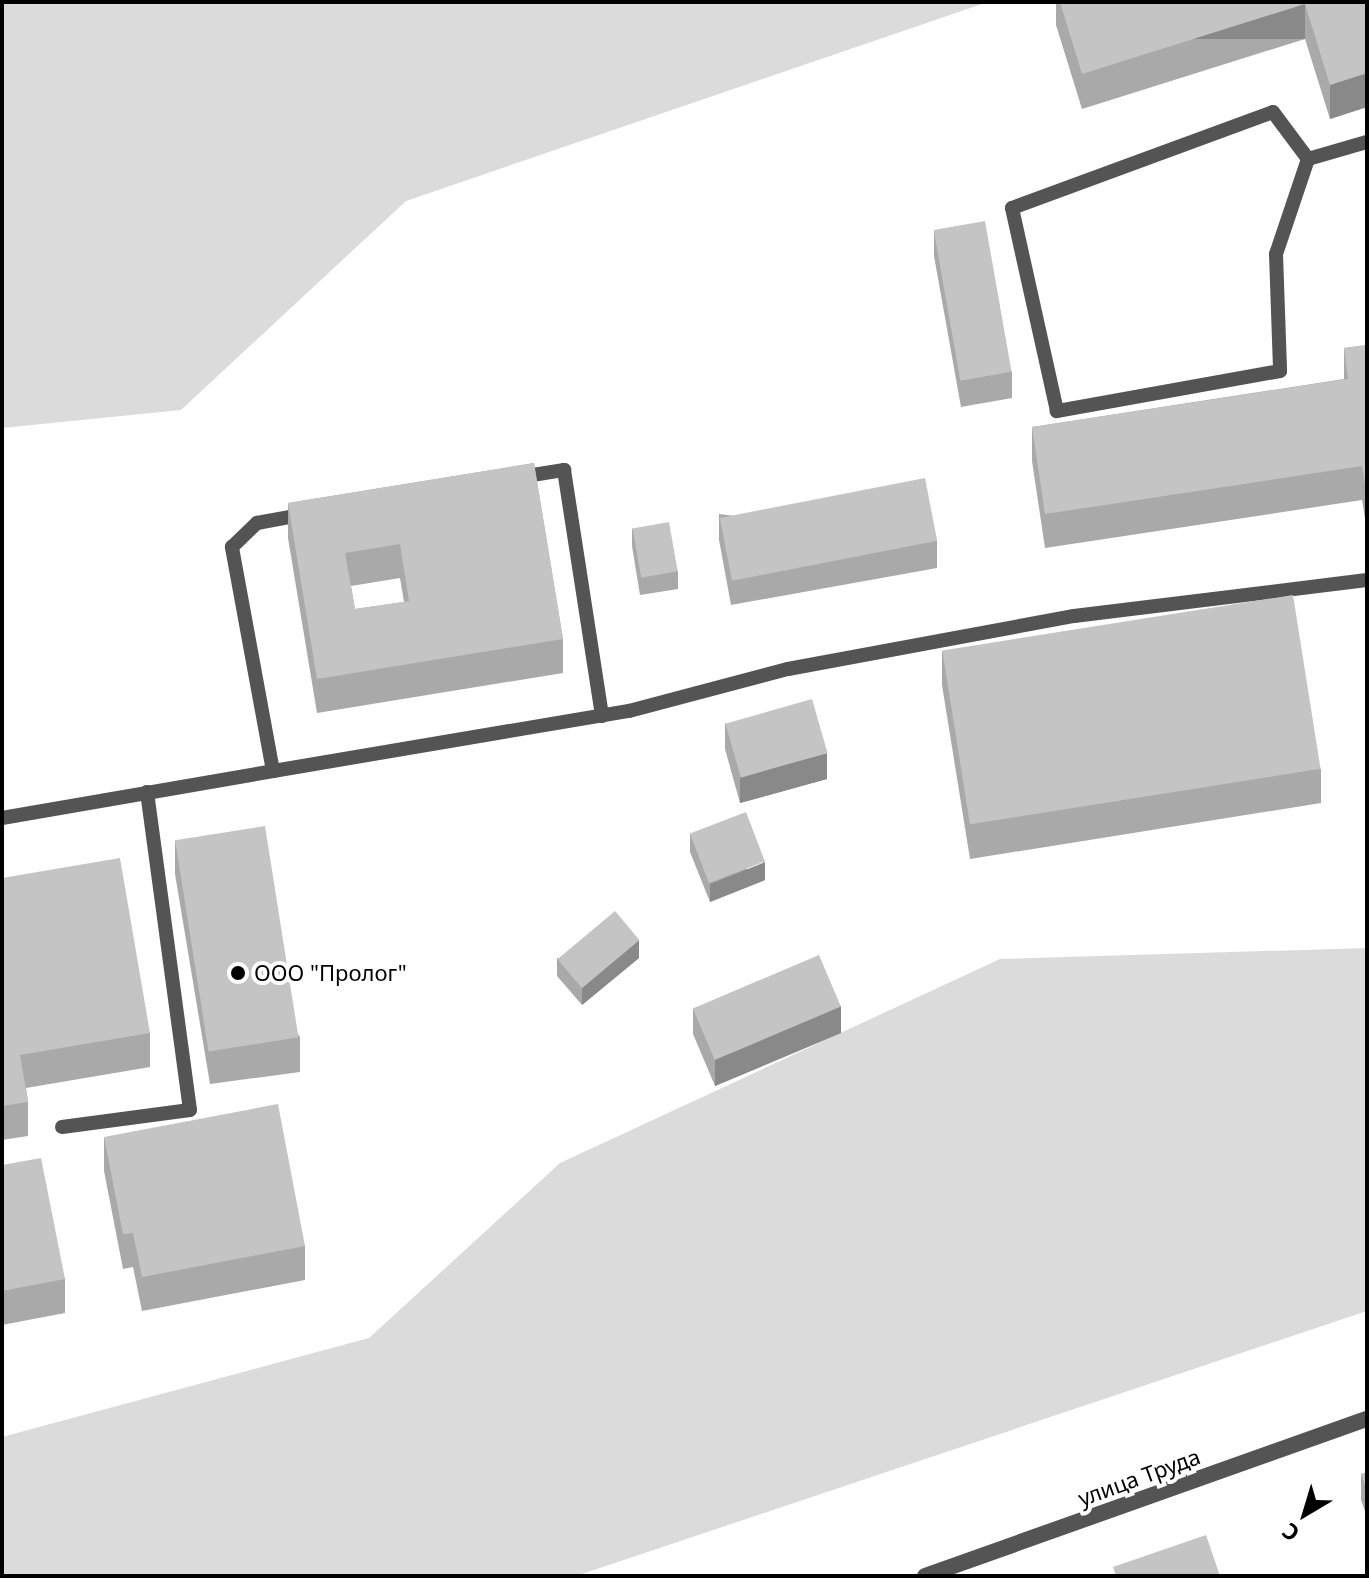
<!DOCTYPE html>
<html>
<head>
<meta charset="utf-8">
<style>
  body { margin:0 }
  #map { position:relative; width:1369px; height:1578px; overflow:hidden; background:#fff; font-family:"Noto Sans",sans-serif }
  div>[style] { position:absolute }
  .green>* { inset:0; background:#dbdbdb }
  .lane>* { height:14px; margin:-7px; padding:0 7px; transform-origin:7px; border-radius:7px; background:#545454 }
  .street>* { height:16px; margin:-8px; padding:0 8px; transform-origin:8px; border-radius:8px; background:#545454 }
  .wall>* { inset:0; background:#a9a9a9 }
  .shaded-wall>* { inset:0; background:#898989; transform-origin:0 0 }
  .building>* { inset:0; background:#c4c4c4; transform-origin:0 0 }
  .dots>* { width:22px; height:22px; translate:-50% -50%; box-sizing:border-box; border:4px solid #fff; border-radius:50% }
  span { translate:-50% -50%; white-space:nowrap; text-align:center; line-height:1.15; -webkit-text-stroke:8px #fff; paint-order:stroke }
  .poi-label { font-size:22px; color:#000 }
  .left { translate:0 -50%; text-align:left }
  .street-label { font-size:22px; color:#000 }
  .frame { position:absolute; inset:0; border:4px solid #000; pointer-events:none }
  .north { position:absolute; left:1265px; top:1474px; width:80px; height:80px; -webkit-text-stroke:6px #fff; paint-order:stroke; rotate:218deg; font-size:22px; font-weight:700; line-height:32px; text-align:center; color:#000 }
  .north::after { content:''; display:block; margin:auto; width:28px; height:36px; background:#000; clip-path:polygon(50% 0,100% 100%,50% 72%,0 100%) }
</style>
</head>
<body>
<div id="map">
  <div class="green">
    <i style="clip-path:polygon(2px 2px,988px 2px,406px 201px,181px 410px,2px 428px)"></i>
    <i style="clip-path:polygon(1367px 948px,1367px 1311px,576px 1576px,2px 1576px,2px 1437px,369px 1338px,560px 1163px,1000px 959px)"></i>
  </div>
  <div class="lane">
    <i style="left:1273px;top:112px;width:59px;rotate:53.3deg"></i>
    <i style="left:1308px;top:159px;width:100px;rotate:108.6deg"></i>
    <i style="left:1276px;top:254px;width:117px;rotate:88deg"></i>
    <i style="left:1280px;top:371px;width:227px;rotate:169.8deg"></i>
    <i style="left:1057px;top:411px;width:208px;rotate:-102.5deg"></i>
    <i style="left:1012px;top:208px;width:278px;rotate:-20.2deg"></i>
    <i style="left:1308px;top:159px;width:61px;rotate:-16.1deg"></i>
    <i style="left:520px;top:477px;width:45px;rotate:-9deg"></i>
    <i style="left:564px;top:470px;width:249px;rotate:81.2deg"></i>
    <i style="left:273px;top:771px;width:361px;rotate:-9.6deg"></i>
    <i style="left:629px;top:711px;width:164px;rotate:-14.8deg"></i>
    <i style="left:788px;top:669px;width:291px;rotate:-10.5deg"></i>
    <i style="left:1074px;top:616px;width:295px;rotate:-7deg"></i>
    <i style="left:2px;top:818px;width:275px;rotate:-9.8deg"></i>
    <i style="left:273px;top:771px;width:228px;rotate:-100.4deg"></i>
    <i style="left:232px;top:547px;width:35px;rotate:-44deg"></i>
    <i style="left:257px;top:523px;width:50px;rotate:-10.4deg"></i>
    <i style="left:62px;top:1127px;width:129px;rotate:-7.6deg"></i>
    <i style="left:190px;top:1110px;width:321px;rotate:-97.7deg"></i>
  </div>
  <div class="street">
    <i style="left:925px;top:1576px;width:469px;rotate:-19.6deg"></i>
  </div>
  <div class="wall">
    <i style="clip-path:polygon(1056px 2px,1367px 2px,1367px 107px,1330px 119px,1305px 39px,1082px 109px,1056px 25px)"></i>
    <i style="clip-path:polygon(934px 230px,1012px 372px,1012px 398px,961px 407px,934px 256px)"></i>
    <i style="clip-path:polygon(1367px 345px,1367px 531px,1362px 500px,1045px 548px,1032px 461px,1032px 427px,1344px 379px,1344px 348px)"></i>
    <i style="clip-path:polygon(evenodd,534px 463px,563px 639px,563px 673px,317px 713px,288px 538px,288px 503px,534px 463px,400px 578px,404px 602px,355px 609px,351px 586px,400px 578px)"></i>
    <i style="clip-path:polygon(719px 514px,937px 541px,937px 568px,731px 605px,719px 540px)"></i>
    <i style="clip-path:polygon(632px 528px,678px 571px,678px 589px,640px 595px,632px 546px)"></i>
    <i style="clip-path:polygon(942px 651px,1321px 769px,1321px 803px,970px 859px,942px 685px)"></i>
    <i style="clip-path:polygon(725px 723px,827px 779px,740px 803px,725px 749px)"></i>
    <i style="clip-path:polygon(690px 834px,765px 880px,710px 902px,690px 852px)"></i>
    <i style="clip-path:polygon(175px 840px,300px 1037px,300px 1072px,210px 1084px,175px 874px)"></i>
    <i style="clip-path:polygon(2px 878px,150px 1033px,150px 1067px,26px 1088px,28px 1102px,28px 1136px,2px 1140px)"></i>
    <i style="clip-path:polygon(557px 958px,639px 958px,582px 1005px,557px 976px)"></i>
    <i style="clip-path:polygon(693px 1008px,841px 1033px,715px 1086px,693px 1034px)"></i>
    <i style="clip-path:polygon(104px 1137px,305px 1246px,305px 1280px,142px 1311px,133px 1267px,123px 1269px,104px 1171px)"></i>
    <i style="clip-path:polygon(2px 1165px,65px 1279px,65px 1313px,2px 1325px)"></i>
    <i style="clip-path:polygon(1367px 1472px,1367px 1517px,1361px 1500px,1361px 1474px)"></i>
  </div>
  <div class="shaded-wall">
    <i style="left:1305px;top:4px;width:35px;height:234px;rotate:90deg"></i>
    <i style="clip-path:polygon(1367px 73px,1367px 107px,1330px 119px,1330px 85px)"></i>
    <i style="clip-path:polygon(827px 753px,827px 779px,740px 803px,740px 777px)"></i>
    <i style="clip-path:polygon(765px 862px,765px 880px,710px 902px,710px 884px)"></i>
    <i style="clip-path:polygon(639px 940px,639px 958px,582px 1005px,582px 987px)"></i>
    <i style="clip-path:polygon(841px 1006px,841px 1033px,715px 1086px,715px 1059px)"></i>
  </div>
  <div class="building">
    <i style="clip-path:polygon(1060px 2px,1367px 2px,1367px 73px,1330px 85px,1305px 4px,1082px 74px)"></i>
    <i style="left:985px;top:221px;width:153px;height:52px;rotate:80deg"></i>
    <i style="clip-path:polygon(1367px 345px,1367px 497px,1362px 466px,1045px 514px,1032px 427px,1348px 379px,1344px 348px)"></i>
    <i style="clip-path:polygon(evenodd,534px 463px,563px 639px,317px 679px,288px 503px,534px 463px,400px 544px,409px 601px,355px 609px,345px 553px,400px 544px)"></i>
    <i style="left:925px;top:478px;width:64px;height:209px;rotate:79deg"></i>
    <i style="left:669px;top:522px;width:50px;height:37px;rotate:80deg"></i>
    <i style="left:1293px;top:595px;width:176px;height:355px;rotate:81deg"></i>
    <i style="left:812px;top:699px;width:56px;height:90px;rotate:74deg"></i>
    <i style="left:746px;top:812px;width:53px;height:60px;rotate:69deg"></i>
    <i style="left:265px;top:826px;width:214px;height:91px;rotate:81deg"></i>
    <i style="clip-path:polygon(120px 858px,150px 1033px,20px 1055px,28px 1102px,2px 1106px,2px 878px)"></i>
    <i style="left:615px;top:911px;width:38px;height:75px;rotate:50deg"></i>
    <i style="left:819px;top:955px;width:56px;height:137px;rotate:67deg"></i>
    <i style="clip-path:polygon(278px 1104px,305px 1246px,142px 1277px,133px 1233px,123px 1234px,104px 1137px)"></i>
    <i style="clip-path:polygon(41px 1158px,65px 1279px,2px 1291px,2px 1165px)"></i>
    <i style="clip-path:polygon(1367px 1472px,1367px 1490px,1361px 1474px)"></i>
    <i style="clip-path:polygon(1206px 1535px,1220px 1576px,1116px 1576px,1113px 1567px)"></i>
  </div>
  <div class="dots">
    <i style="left:238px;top:973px;background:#000"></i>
  </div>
  <div class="poi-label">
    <span class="left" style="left:254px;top:973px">ООО "Пролог"</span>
  </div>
  <div class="street-label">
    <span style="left:1139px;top:1477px;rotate:-20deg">улица Труда</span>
  </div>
  <div class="frame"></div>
  <div class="north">С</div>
</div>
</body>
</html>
